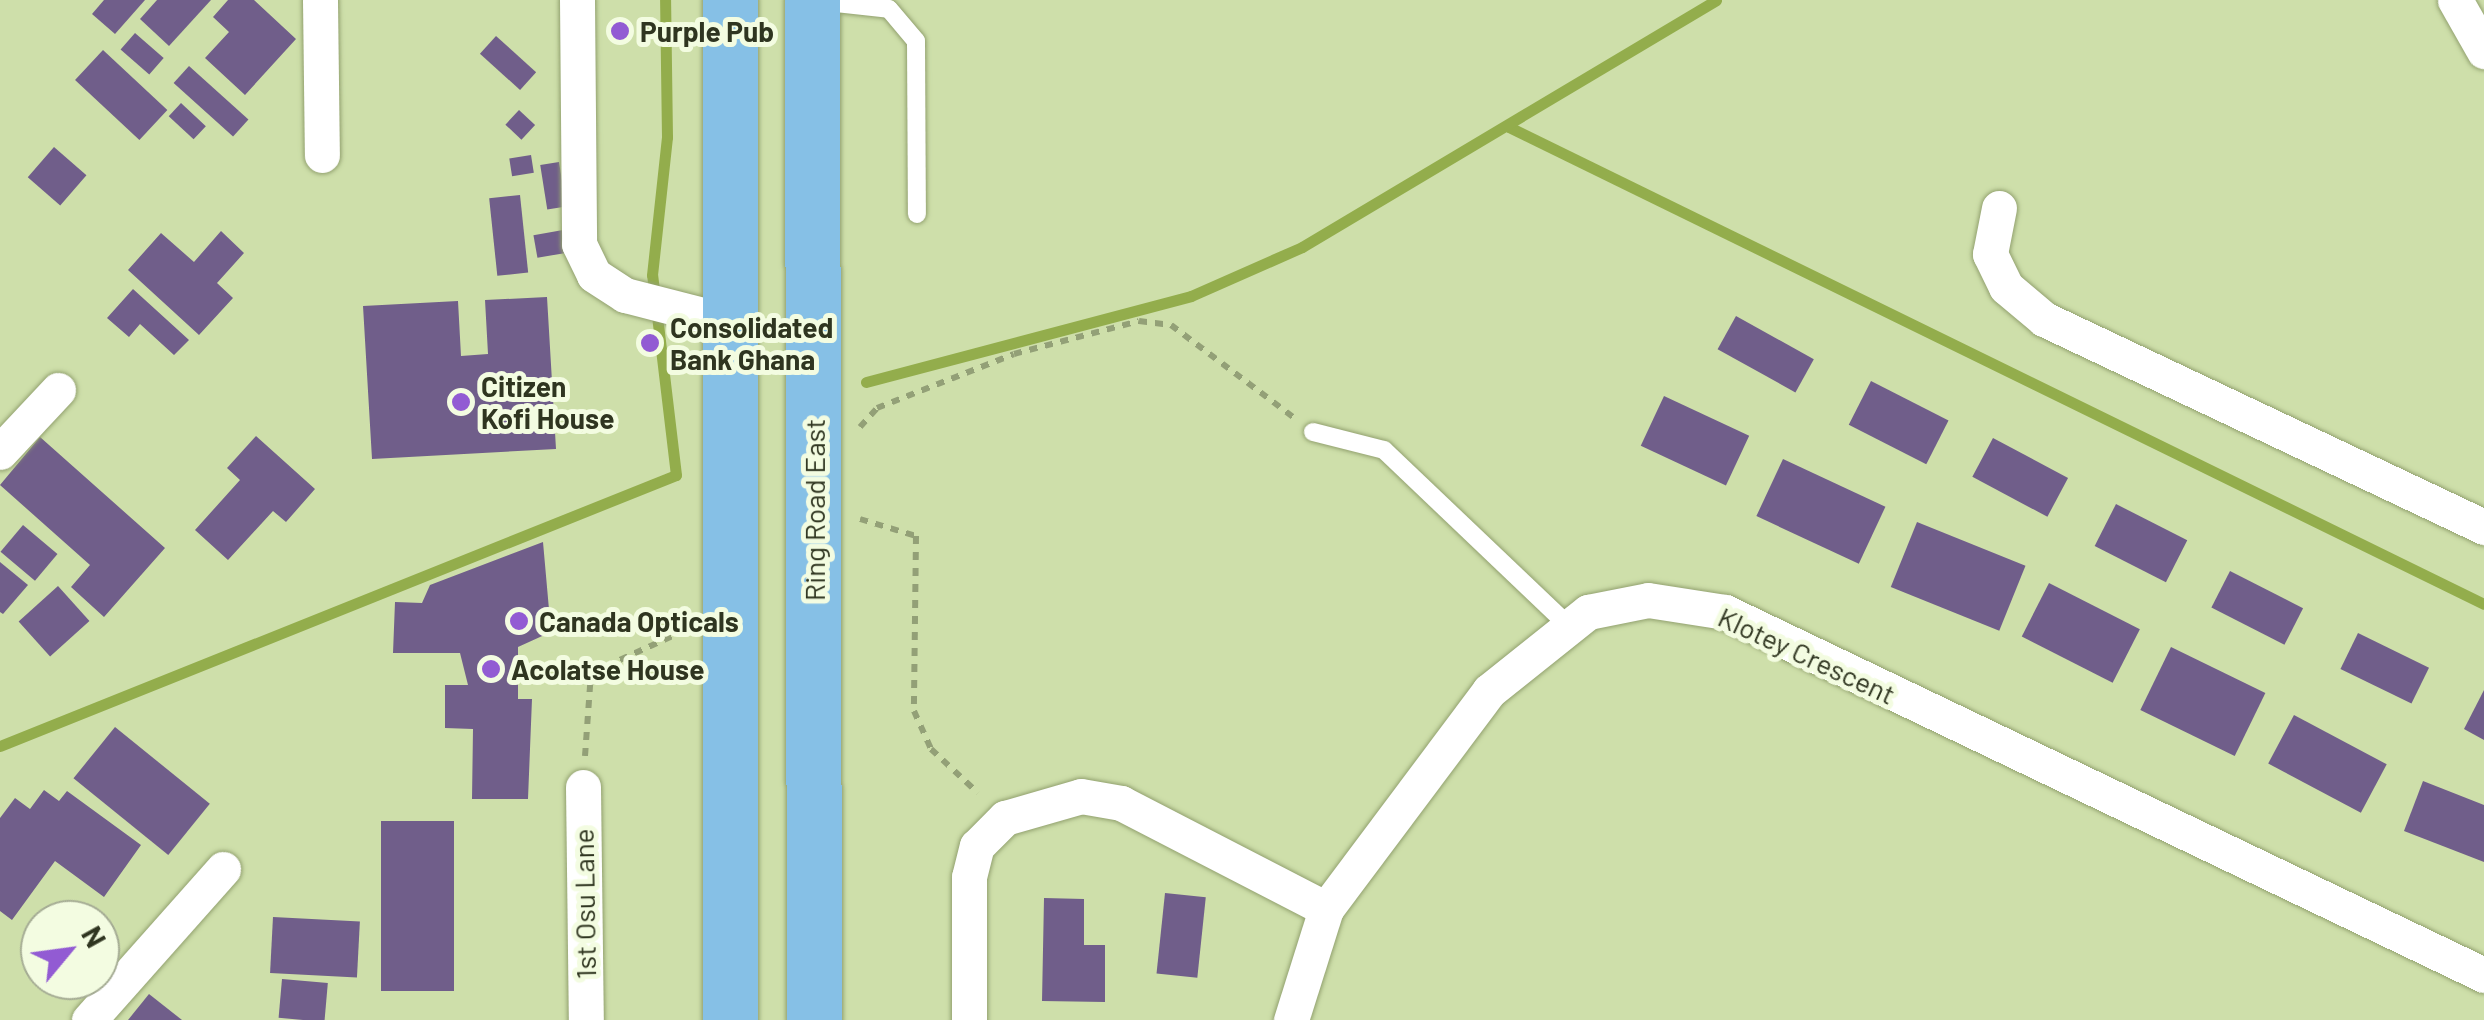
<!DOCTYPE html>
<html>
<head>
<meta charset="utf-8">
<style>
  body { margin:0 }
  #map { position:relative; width:2484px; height:1020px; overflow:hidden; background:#cedfaa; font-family:Barlow,sans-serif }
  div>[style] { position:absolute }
  .stream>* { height:11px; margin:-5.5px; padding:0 5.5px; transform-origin:5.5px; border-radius:5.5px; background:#93ad4c }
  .building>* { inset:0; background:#705e8a; transform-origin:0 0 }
  .path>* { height:6px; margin-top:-3px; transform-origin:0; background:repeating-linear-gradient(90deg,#93a077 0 8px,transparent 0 16px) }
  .roads { filter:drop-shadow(0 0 2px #92a16f) drop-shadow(0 0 2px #92a16f) }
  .lane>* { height:18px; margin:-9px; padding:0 9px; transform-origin:9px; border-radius:9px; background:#fff }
  .street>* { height:35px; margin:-17.5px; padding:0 17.5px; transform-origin:17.5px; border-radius:17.5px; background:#fff }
  .primary>* { height:55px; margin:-27.5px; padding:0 27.5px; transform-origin:27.5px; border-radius:27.5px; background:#86c0e6 }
  .dots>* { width:28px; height:28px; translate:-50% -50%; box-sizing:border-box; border:5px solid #f3fce1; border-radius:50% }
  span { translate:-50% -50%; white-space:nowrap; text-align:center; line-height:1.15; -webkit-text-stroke:10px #f3fce1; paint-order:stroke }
  .poi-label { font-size:28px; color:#2f3520; font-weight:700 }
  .left { translate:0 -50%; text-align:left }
  .street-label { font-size:28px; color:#2f3520 }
  .north { position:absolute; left:20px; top:900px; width:100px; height:100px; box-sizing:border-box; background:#f3fce1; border:2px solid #a5ac94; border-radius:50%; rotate:61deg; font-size:28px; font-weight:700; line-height:40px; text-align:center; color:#2f3520 }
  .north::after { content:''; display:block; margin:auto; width:35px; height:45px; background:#925bd3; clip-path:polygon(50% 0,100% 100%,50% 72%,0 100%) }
</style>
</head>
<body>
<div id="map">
  <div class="stream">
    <i style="left:1509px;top:127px;width:1085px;rotate:26.07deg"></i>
    <i style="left:866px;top:382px;width:336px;rotate:-14.8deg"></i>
    <i style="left:1191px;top:296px;width:121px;rotate:-23.8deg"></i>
    <i style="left:1302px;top:247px;width:482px;rotate:-30.8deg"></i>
    <i style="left:0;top:746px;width:728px;rotate:-21.85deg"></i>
    <i style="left:676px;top:475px;width:201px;rotate:-96.8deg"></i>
    <i style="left:652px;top:275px;width:139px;rotate:-83.8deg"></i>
    <i style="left:667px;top:137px;width:137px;rotate:-90.8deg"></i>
  </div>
  <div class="building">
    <i style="clip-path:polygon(104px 0,145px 0,115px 34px,92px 14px)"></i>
    <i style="clip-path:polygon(157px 0,211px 0,169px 46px,140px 19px)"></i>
    <i style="clip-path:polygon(228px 0,254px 0,296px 39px,245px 95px,205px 58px,229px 32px,213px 17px)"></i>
    <i style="left:135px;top:33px;width:38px;height:22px;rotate:41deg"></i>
    <i style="left:496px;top:36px;width:54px;height:24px;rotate:42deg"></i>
    <i style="left:103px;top:50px;width:88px;height:41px;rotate:43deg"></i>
    <i style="left:189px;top:66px;width:80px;height:23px;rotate:42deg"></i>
    <i style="left:181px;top:103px;width:34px;height:18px;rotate:43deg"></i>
    <i style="left:519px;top:110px;width:22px;height:20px;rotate:43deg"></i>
    <i style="left:54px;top:147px;width:43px;height:40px;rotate:41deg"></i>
    <i style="left:531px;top:155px;width:18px;height:22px;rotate:81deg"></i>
    <i style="left:559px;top:162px;width:45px;height:19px;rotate:81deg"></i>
    <i style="left:520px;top:195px;width:78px;height:31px;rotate:84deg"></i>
    <i style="left:563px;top:230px;width:23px;height:30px;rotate:80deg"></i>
    <i style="clip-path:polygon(221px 231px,244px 253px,217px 283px,233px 298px,199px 335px,128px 270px,161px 233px,194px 262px)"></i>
    <i style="clip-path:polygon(133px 289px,189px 340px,174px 355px,140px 324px,129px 337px,107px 318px)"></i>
    <i style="clip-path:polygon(547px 297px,556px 449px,372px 459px,363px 306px,458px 301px,461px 356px,488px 354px,485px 300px)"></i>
    <i style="left:1736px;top:316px;width:89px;height:38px;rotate:29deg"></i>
    <i style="left:1871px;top:381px;width:87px;height:49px;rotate:27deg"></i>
    <i style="left:1664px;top:396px;width:94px;height:55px;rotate:25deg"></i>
    <i style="clip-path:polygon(256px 436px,315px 489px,286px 522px,273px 511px,228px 560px,195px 530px,240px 480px,227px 468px)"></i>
    <i style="clip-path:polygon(40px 437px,165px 548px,104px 617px,71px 587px,90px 565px,0 485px)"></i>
    <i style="left:1993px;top:438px;width:85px;height:44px;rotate:28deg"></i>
    <i style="left:1783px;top:459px;width:113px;height:63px;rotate:25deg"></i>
    <i style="left:2116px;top:504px;width:80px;height:47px;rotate:27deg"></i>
    <i style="left:1917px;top:522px;width:117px;height:70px;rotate:22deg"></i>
    <i style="left:23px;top:525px;width:45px;height:35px;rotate:40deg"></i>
    <i style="clip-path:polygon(543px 542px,551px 632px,518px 647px,518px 699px,532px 699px,528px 799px,472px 799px,473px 729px,445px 728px,445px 685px,468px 685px,460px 653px,393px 653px,395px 602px,422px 603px,430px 585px)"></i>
    <i style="clip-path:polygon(0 562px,28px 585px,3px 614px,0 612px)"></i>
    <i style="left:2230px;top:571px;width:82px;height:41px;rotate:27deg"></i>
    <i style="left:2049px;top:583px;width:102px;height:60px;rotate:27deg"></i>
    <i style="left:58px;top:586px;width:47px;height:53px;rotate:48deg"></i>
    <i style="left:2358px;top:633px;width:79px;height:40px;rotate:26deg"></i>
    <i style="left:2171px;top:647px;width:105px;height:70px;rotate:26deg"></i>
    <i style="clip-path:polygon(2484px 690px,2484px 740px,2464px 729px)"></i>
    <i style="left:2294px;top:715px;width:105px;height:55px;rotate:28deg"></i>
    <i style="left:115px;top:727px;width:122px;height:66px;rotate:39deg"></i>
    <i style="clip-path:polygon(2423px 781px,2484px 805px,2484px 862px,2404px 831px)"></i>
    <i style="clip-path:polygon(44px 790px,59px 801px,67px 791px,141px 845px,104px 897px,55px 861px,12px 920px,0 911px,0 818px,15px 798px,30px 809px)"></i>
    <i style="left:381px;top:821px;width:73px;height:170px"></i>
    <i style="left:1165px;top:893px;width:41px;height:81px;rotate:6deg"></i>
    <i style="clip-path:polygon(1044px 898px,1084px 899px,1084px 945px,1105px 945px,1105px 1002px,1042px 1001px)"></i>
    <i style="left:273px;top:917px;width:87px;height:56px;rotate:3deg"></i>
    <i style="left:282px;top:979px;width:46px;height:39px;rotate:5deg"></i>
    <i style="clip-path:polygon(149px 994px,182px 1020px,128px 1020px)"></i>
  </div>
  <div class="path">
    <i style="left:860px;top:427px;width:25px;rotate:-48deg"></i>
    <i style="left:877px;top:408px;width:147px;rotate:-21.5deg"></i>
    <i style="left:1014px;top:354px;width:129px;rotate:-14.8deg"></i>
    <i style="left:1139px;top:321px;width:32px;rotate:7deg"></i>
    <i style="left:1171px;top:325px;width:153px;rotate:37deg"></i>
    <i style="left:860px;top:519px;width:59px;rotate:16.9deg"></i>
    <i style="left:916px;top:536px;width:175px;rotate:90.7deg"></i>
    <i style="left:914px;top:711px;width:42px;rotate:65.9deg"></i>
    <i style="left:931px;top:749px;width:64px;rotate:43.1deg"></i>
    <i style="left:585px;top:756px;width:83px;rotate:-85.9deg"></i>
    <i style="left:591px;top:673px;width:104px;rotate:-24.4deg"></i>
  </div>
  <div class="roads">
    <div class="lane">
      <i style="left:818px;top:1px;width:71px;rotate:6.4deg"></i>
      <i style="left:889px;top:9px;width:42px;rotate:49.8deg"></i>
      <i style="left:916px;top:41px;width:173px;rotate:89.7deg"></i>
      <i style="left:1313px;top:432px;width:73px;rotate:14.2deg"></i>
      <i style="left:1384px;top:450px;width:254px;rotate:43.6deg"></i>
    </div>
    <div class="street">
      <i style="left:320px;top:0;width:155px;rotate:89.3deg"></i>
      <i style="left:577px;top:0;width:244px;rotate:89.5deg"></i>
      <i style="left:579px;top:244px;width:34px;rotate:64deg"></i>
      <i style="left:594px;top:275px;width:37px;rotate:33deg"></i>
      <i style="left:625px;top:295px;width:108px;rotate:14.4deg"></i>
      <i style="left:2455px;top:0;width:59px;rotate:60.4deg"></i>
      <i style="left:1999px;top:208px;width:47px;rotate:101.1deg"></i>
      <i style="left:1990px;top:254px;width:37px;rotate:64deg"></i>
      <i style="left:2006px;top:287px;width:50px;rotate:40.1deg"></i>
      <i style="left:2044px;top:319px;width:487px;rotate:25.3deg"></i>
      <i style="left:0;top:452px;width:85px;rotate:-46.9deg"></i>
      <i style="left:583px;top:787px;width:233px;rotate:89.3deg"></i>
      <i style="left:89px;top:1020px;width:202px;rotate:-48.4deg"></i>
      <i style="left:969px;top:1020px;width:143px;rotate:-90deg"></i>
      <i style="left:969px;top:877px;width:32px;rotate:-76deg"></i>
      <i style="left:977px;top:846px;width:40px;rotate:-45deg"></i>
      <i style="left:1005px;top:818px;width:79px;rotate:-16.1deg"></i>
      <i style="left:1081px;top:796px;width:41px;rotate:9.9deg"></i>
      <i style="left:1121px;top:803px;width:231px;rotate:27.3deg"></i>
      <i style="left:1291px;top:1020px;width:116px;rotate:-72.5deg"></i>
      <i style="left:1326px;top:909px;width:272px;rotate:-53.2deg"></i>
      <i style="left:1489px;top:691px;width:127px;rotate:-38.6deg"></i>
      <i style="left:1588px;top:612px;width:61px;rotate:-11.3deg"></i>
      <i style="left:1648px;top:600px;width:78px;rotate:8.9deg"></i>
      <i style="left:1725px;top:612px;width:841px;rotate:25.56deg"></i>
    </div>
    <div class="primary">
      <i style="left:812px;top:0;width:1020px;rotate:89.89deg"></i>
      <i style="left:730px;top:1020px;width:1020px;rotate:-90deg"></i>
    </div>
  </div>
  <div class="dots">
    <i style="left:620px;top:31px;background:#925bd3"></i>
    <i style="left:650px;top:343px;background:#925bd3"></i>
    <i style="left:461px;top:402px;background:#925bd3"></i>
    <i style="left:519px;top:621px;background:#925bd3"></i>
    <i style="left:491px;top:669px;background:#925bd3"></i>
  </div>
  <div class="poi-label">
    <span class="left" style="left:640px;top:31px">Purple Pub</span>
    <span class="left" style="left:670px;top:343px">Consolidated<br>Bank Ghana</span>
    <span class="left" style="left:481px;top:402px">Citizen<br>Kofi House</span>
    <span class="left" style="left:539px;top:621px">Canada Opticals</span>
    <span class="left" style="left:511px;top:669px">Acolatse House</span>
  </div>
  <div class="street-label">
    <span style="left:814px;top:510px;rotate:-90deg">Ring Road East</span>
    <span style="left:1807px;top:655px;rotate:25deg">Klotey Crescent</span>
    <span style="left:584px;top:904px;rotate:-91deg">1st Osu Lane</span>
  </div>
  <div class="north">N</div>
</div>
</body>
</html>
